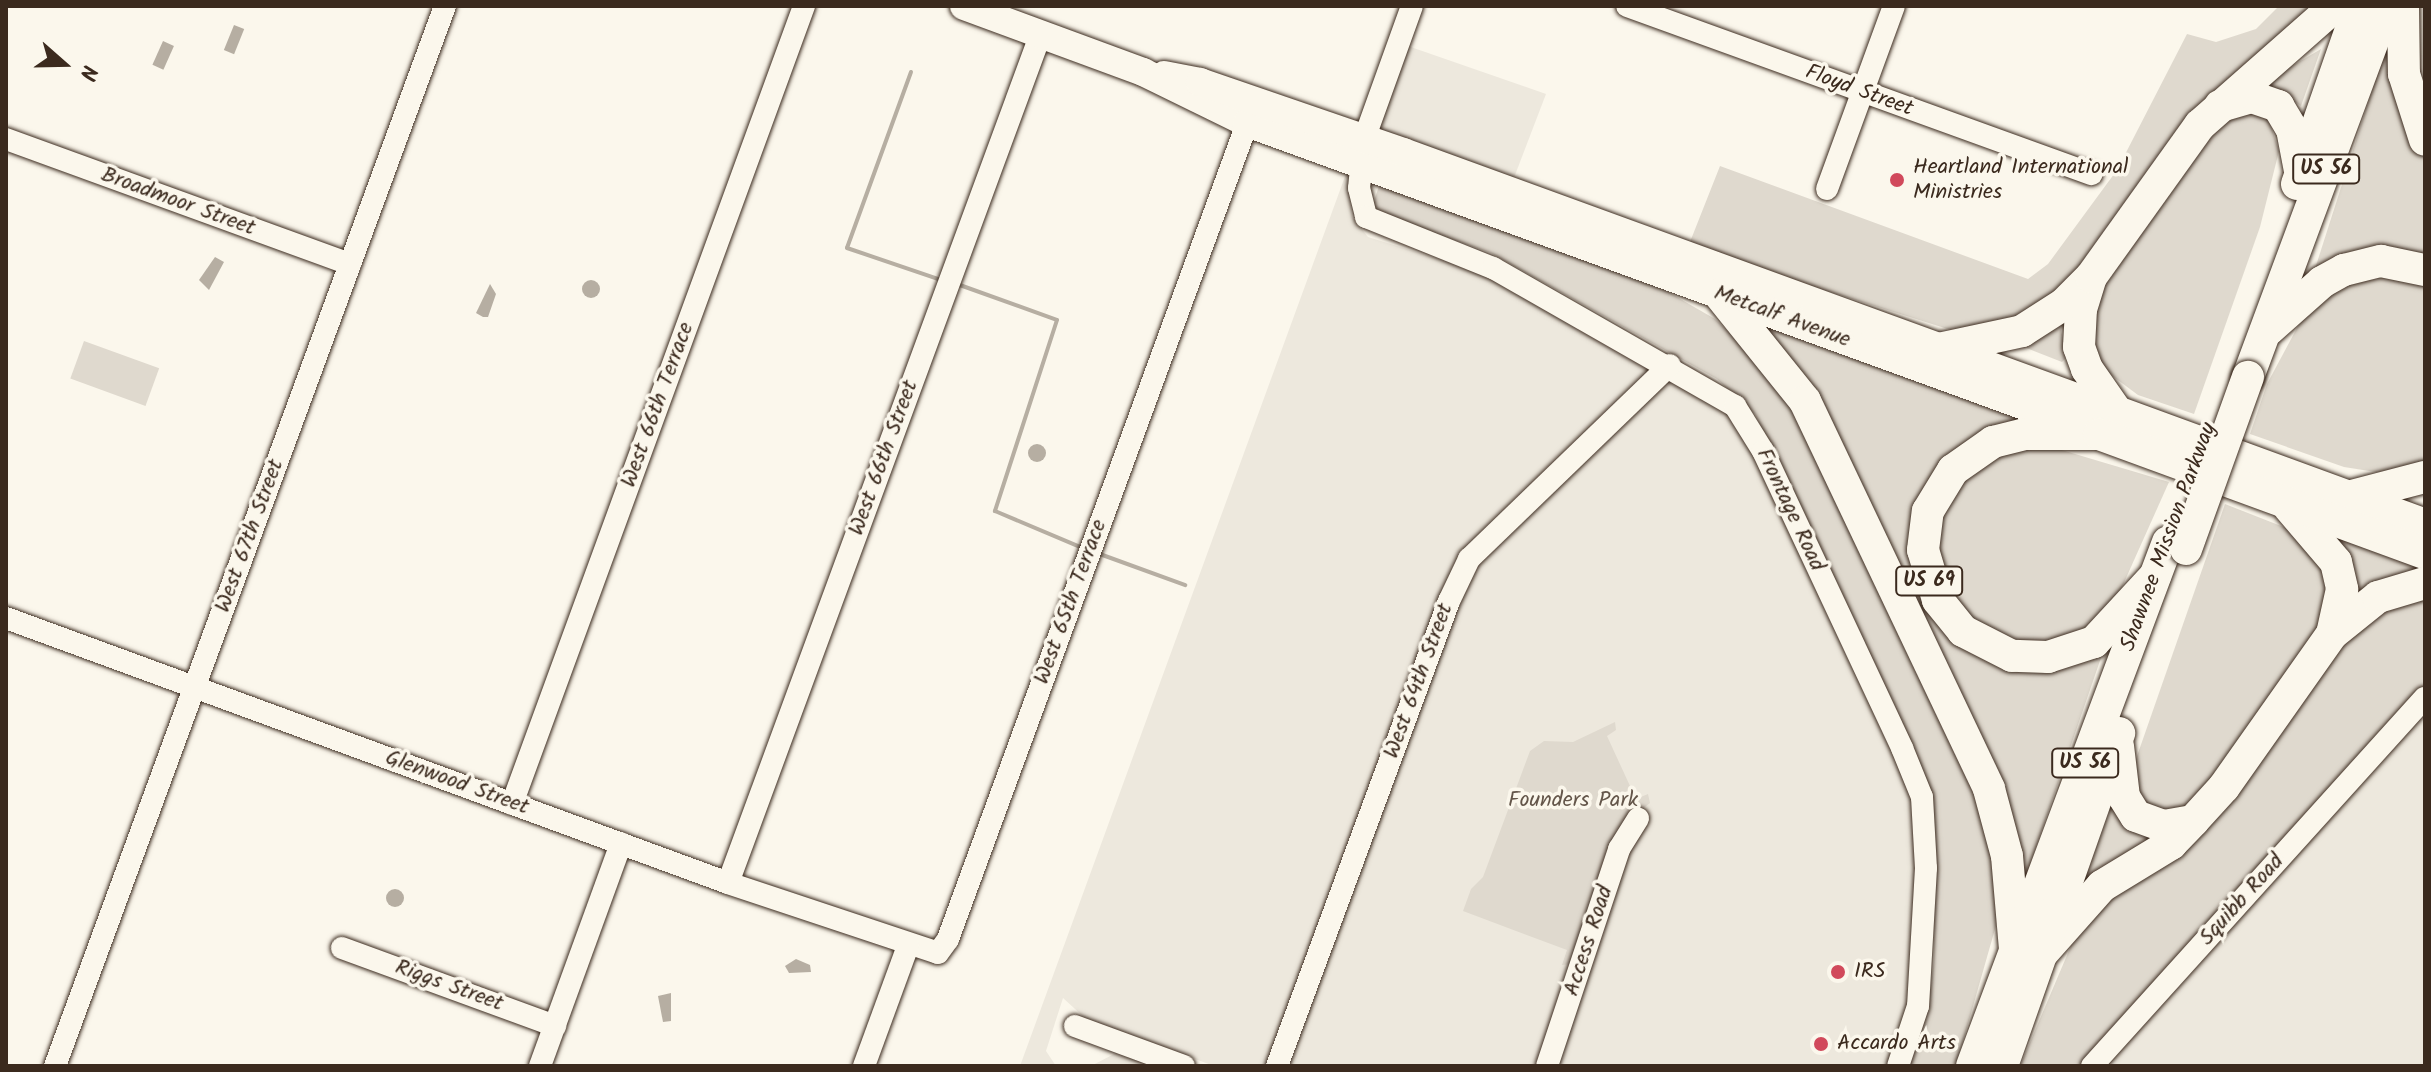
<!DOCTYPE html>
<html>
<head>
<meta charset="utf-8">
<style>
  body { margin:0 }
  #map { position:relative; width:2431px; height:1072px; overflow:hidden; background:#fbf7ec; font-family:Kalam,sans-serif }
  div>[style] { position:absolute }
  .built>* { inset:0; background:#ede8dd }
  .green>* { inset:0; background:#dfd9ce; transform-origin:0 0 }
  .water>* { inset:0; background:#b6aea2; transform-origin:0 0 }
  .round { border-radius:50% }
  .stream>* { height:4px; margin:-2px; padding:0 2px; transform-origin:2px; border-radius:2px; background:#b6aea2 }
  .roads { filter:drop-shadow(0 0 2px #3b2a1e) drop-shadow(0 0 2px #3b2a1e) }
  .minor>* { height:22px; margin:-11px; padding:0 11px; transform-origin:11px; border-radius:11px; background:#fbf7ec }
  .major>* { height:28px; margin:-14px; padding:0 14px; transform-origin:14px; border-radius:14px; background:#fbf7ec }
  .highway>* { height:32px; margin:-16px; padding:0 16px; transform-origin:16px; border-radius:16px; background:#fbf7ec }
  .bridges { filter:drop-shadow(0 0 2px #3b2a1e) drop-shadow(0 0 2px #3b2a1e) }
  .highway-bridge>* { height:32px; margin:-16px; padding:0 16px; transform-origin:16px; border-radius:16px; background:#fbf7ec }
  .dots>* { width:22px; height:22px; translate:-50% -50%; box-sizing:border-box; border:4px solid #fbf7ec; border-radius:50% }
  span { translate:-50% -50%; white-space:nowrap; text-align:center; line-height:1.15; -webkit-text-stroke:7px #fbf7ec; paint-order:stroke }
  .shield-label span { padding:2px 6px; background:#fbf7ec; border:2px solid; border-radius:6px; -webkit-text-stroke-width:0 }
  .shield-label { font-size:20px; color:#3b2a1e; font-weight:700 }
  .street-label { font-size:22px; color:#3b2a1e }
  .poi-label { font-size:22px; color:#3b2a1e }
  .left { translate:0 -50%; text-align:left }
  .park-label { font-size:22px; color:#64564a }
  .frame { position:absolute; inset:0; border:8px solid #3b2a1e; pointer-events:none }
  .north { position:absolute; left:24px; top:24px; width:80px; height:80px; -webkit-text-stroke:6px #fbf7ec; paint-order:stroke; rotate:110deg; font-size:22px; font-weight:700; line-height:32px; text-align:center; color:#3b2a1e }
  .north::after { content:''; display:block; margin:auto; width:28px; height:36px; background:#3b2a1e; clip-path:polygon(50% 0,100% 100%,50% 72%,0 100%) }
</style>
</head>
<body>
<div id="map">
  <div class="built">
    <i style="clip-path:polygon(1405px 45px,1546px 94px,1512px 183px,1381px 133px,1378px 127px)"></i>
    <i style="clip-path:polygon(1347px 171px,1352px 217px,1368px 237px,1455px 264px,1519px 290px,1717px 401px,1744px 429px,1907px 779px,1918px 826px,1910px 1003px,1889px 1066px,1214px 1066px,1086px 1019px,1063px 998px,1046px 1051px,1056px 1066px,1020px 1066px)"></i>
    <i style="clip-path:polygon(2425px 713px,2425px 1066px,2104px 1066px)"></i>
    <i style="clip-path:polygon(1116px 1053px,1124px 1054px,1159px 1066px,1091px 1066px)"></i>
  </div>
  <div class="green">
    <i style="clip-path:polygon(2279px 6px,2316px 6px,2046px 308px,1964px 331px,1951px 330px,1688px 247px,1720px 166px,2028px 279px,2048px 264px,2117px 170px,2187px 34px,2216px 42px,2256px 29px)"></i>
    <i style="clip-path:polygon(2412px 6px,2425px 6px,2425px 107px,2421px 97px)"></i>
    <i style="clip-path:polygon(2393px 25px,2425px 159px,2425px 260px,2313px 275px)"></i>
    <i style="clip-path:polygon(2321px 49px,2301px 106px,2268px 83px,2268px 80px)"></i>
    <i style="clip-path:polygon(2266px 111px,2279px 151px,2260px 227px,2194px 414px,2138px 395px,2099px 366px,2090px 332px,2104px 286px,2201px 144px,2236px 114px)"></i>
    <i style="clip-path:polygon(1379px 186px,1663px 289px,1715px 319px,1783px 385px,1988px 819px,1997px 922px,1956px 1066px,1908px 1066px,1929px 1002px,1934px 960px,1935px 828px,1923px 771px,1755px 414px,1717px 379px,1491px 253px,1384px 215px,1373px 204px)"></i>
    <i style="clip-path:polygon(2366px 272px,2425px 281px,2425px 465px,2382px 473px,2344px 467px,2250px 434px,2267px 384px,2305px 313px,2316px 300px)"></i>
    <i style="clip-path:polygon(1748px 319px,2021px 419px,1923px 495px,1967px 645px,2104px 649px,2023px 885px,2017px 859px)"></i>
    <i style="clip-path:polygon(2060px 326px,2067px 357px,2062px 362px,2024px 347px)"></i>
    <i style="left:84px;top:341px;width:80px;height:40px;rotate:20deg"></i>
    <i style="clip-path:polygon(2055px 448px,2169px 482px,2118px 596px,2099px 619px,2073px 637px,2023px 646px,1975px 625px,1943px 583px,1935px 550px,1943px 501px,1996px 451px)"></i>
    <i style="clip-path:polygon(2225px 504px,2296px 532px,2329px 574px,2320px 624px,2192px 804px,2172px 816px,2141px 806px,2133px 779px,2136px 759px)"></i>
    <i style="clip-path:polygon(2335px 535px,2425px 568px,2351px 606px)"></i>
    <i style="clip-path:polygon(2425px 590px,2425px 686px,2082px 1066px,2020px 1066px,2076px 934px,2362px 622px)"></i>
    <i style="clip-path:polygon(1615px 722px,1616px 730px,1607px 736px,1636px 799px,1648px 794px,1650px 803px,1631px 818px,1571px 964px,1562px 965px,1567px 950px,1463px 911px,1471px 889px,1483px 877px,1530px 751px,1544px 741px,1573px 742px)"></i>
    <i style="clip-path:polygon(2112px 804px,2164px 835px,2083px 890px,2084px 882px)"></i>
  </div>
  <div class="water">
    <i style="left:234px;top:25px;width:11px;height:27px;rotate:22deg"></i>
    <i style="left:163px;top:41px;width:12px;height:26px;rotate:24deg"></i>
    <i style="clip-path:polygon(215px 257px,224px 262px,209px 290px,199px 280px)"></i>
    <i class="round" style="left:582px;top:280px;width:18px;height:18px"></i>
    <i style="clip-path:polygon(490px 284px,496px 294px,488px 317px,483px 317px,476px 313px)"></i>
    <i class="round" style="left:1028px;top:444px;width:18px;height:18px"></i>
    <i class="round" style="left:386px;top:889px;width:18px;height:18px"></i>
    <i style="clip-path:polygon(796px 959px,810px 965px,811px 972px,789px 973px,785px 966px)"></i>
    <i style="clip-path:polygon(671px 993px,671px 1021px,663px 1022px,658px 996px)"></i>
  </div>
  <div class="stream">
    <i style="left:911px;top:72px;width:187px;rotate:110deg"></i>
    <i style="left:847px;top:248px;width:99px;rotate:18.8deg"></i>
    <i style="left:957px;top:284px;width:106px;rotate:19.8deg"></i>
    <i style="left:1057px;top:320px;width:201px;rotate:108deg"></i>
    <i style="left:995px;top:511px;width:98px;rotate:22.9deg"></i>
    <i style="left:1097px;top:553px;width:94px;rotate:20deg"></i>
  </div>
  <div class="roads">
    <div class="minor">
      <i style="left:1412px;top:6px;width:141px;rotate:109.8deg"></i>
      <i style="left:1364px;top:139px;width:49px;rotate:95.8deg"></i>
      <i style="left:1359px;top:188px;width:30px;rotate:76deg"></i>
      <i style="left:1366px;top:217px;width:137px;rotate:21.9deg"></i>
      <i style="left:1493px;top:268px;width:279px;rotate:29.7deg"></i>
      <i style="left:1735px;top:406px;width:53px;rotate:58.1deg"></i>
      <i style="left:1763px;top:451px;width:328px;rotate:64.9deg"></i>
      <i style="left:1902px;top:748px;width:53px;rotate:67.8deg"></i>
      <i style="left:1922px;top:797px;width:71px;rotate:86.8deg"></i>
      <i style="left:1926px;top:868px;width:138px;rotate:93.3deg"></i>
      <i style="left:1918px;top:1006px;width:63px;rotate:108.4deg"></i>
      <i style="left:1627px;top:6px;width:494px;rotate:19.9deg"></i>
      <i style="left:6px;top:139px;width:366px;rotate:20deg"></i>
      <i style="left:1827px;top:189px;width:195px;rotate:-69.9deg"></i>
      <i style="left:6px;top:618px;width:769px;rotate:20.15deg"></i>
      <i style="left:728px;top:883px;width:221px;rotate:18.4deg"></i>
      <i style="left:938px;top:953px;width:17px;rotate:-54deg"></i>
      <i style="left:948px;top:939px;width:883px;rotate:-69.86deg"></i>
      <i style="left:512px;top:804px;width:850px;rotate:-69.9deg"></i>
      <i style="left:728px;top:883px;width:906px;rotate:-69.78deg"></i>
      <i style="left:342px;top:948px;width:227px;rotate:20.1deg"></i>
      <i style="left:1075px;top:1026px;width:116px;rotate:20.2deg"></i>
      <i style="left:55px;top:1066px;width:1129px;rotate:-69.8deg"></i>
      <i style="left:540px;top:1066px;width:237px;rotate:-70deg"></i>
      <i style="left:864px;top:1066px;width:128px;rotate:-69.9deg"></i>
      <i style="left:1277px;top:1066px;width:496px;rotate:-69.7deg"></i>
      <i style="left:1449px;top:601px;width:47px;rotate:-64.5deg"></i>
      <i style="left:1469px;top:559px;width:279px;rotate:-44deg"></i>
      <i style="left:1547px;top:1066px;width:229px;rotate:-71.6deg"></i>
      <i style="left:1619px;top:849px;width:36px;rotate:-58deg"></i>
      <i style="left:2092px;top:1066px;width:496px;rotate:-47.9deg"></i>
    </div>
    <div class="major">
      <i style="left:964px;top:6px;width:191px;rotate:20.2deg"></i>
      <i style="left:1143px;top:72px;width:116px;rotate:26.1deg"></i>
      <i style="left:1247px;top:123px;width:900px;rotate:20deg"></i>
      <i style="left:1164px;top:75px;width:37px;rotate:11deg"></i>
      <i style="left:1200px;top:82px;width:215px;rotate:19deg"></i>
      <i style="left:1403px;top:152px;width:760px;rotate:20.01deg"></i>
    </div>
    <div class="highway">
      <i style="left:2403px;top:6px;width:68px;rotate:89.2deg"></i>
      <i style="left:2404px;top:74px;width:69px;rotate:72.3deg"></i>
      <i style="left:2220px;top:106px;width:33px;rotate:-16deg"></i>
      <i style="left:2252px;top:97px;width:28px;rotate:19deg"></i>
      <i style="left:2278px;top:106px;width:27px;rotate:59deg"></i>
      <i style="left:2292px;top:129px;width:43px;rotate:79.2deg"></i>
      <i style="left:2297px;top:184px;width:188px;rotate:-70.8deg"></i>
      <i style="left:2090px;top:280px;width:30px;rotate:107deg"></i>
      <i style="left:2081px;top:309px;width:38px;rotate:93deg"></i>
      <i style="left:2079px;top:347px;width:23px;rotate:70deg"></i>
      <i style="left:2087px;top:369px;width:52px;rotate:55.1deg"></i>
      <i style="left:2117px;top:412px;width:328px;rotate:20.1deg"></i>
      <i style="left:1719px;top:294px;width:137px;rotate:51.2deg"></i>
      <i style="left:1805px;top:401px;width:429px;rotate:64.6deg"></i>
      <i style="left:1989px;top:789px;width:69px;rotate:75deg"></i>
      <i style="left:2007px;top:856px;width:94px;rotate:85.1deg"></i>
      <i style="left:2268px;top:330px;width:72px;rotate:-41.6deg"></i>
      <i style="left:2322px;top:282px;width:25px;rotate:-29deg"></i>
      <i style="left:2344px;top:270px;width:38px;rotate:-14deg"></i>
      <i style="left:2381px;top:261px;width:45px;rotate:11.6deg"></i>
      <i style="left:1939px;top:349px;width:85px;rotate:-12.2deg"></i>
      <i style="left:2022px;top:331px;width:50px;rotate:-32.7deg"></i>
      <i style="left:2064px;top:304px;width:38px;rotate:-45deg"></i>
      <i style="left:2091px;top:277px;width:187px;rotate:-54.4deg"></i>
      <i style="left:2200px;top:125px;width:180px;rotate:-41.4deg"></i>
      <i style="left:2248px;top:377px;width:396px;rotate:-69.6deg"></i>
      <i style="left:2348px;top:497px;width:80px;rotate:-14.6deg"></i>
      <i style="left:2289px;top:507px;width:72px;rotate:49.5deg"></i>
      <i style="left:2336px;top:562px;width:28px;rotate:77deg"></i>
      <i style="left:2342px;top:589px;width:46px;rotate:102.5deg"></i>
      <i style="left:2155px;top:576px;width:90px;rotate:132.7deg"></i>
      <i style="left:2094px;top:642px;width:48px;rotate:161.9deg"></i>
      <i style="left:2048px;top:657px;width:36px;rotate:-178deg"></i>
      <i style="left:2012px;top:656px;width:55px;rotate:-153deg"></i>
      <i style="left:1963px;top:631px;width:40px;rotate:-129deg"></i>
      <i style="left:1938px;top:600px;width:52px;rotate:-106.7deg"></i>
      <i style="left:1923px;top:550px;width:39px;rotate:-83deg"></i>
      <i style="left:1928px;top:511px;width:48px;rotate:-58.6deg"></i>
      <i style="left:1953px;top:470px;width:49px;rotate:-35deg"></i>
      <i style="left:1993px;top:442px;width:33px;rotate:-14deg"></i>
      <i style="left:2025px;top:434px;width:74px"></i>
      <i style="left:2099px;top:434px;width:347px;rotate:20.1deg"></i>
      <i style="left:2118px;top:746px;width:51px;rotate:83.3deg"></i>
      <i style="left:2124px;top:797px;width:22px;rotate:58deg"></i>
      <i style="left:2136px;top:816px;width:30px;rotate:20deg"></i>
      <i style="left:2164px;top:826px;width:29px;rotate:-10deg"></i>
      <i style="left:2039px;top:957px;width:95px;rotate:-48.4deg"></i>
      <i style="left:2102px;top:886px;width:81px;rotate:-31.3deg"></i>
      <i style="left:2171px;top:844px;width:32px;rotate:-46deg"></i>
      <i style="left:2193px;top:821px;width:46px;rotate:-47.6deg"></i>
      <i style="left:2224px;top:787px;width:187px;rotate:-54.8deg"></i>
      <i style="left:2332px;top:634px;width:59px;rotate:-38.8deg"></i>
      <i style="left:2378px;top:597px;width:49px;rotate:-16.6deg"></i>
      <i style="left:1972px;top:1066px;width:559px;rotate:-69.49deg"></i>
      <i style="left:2002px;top:1066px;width:353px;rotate:-70.6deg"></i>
    </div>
  </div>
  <div class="bridges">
    <div class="highway-bridge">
      <i style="left:2186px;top:549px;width:183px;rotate:-70.2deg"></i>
    </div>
  </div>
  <div class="dots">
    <i style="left:1897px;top:180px;background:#d1495b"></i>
    <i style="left:1838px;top:972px;background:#d1495b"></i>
    <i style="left:1821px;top:1044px;background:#d1495b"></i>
  </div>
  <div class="shield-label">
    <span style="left:2326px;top:169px">US 56</span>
    <span style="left:1929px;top:581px">US 69</span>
    <span style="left:2085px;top:763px">US 56</span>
  </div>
  <div class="street-label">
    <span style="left:1859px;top:91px;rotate:20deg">Floyd Street</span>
    <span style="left:178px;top:202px;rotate:20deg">Broadmoor Street</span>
    <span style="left:1782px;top:317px;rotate:20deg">Metcalf Avenue</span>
    <span style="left:658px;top:405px;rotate:-70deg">West 66th Terrace</span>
    <span style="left:884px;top:458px;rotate:-70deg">West 66th Street</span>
    <span style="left:1790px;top:510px;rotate:65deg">Frontage Road</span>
    <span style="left:250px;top:536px;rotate:-70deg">West 67th Street</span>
    <span style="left:2169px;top:537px;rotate:-70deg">Shawnee Mission Parkway</span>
    <span style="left:1071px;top:602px;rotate:-70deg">West 65th Terrace</span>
    <span style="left:1419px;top:681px;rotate:-70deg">West 64th Street</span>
    <span style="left:457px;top:783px;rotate:20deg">Glenwood Street</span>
    <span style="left:2242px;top:900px;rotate:-48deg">Squibb Road</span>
    <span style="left:1589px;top:941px;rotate:-72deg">Access Road</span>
    <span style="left:449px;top:986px;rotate:20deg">Riggs Street</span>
  </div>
  <div class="poi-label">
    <span class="left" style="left:1913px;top:180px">Heartland International<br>Ministries</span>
    <span class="left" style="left:1854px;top:972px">IRS</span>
    <span class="left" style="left:1837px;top:1044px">Accardo Arts</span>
  </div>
  <div class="park-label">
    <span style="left:1573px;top:801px">Founders Park</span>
  </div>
  <div class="frame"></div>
  <div class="north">N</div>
</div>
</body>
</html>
